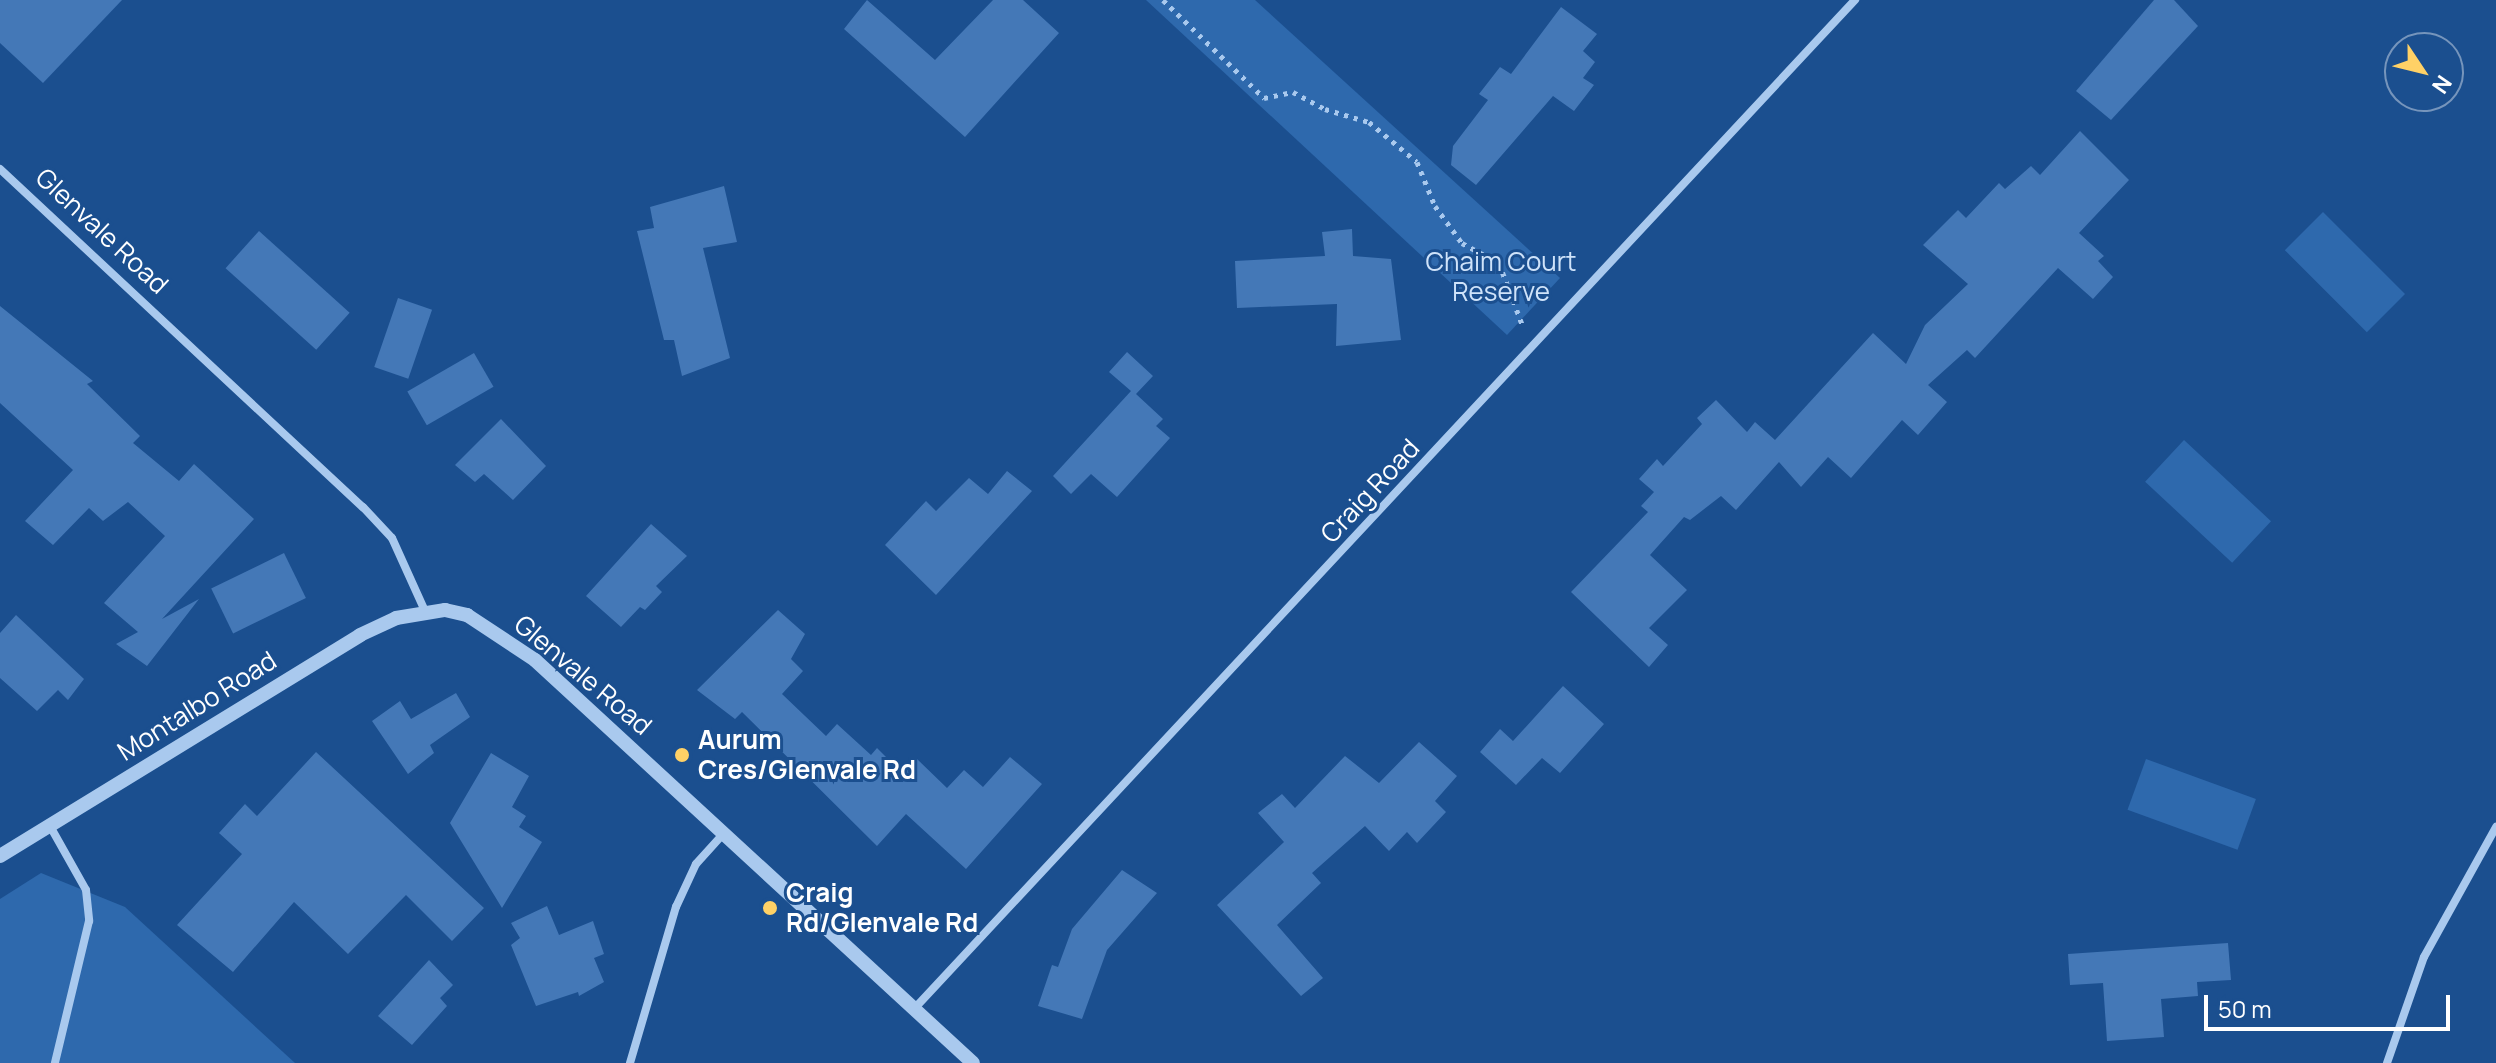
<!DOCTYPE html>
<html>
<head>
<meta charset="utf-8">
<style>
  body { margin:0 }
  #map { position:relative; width:2496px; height:1063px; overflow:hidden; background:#1b4f8f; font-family:Manrope,sans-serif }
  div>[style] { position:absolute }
  .green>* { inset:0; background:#2e69ad; transform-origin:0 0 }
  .building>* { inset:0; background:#4478b7; transform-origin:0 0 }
  .path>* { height:5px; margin-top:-2.5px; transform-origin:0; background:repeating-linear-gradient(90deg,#a9c9ee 0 4px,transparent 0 10px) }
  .minor>* { height:8px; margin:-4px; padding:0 4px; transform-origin:4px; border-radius:4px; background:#a9c9ee }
  .tertiary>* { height:14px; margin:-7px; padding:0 7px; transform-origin:7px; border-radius:7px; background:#a9c9ee }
  .dots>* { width:22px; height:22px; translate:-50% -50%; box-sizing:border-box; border:4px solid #1b4f8f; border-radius:50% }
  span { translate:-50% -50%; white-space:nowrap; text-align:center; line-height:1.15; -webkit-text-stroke:6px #1b4f8f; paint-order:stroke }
  .street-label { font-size:26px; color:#fff }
  .park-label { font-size:26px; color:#cfe3fa }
  .poi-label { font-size:26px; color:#fff; font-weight:700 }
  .left { translate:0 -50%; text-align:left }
  .north { position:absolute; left:2384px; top:32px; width:80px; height:80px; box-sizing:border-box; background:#1b4f8f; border:2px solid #7695bc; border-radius:50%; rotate:125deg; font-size:22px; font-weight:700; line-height:32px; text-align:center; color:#fff }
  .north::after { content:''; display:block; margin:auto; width:28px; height:36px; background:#ffd166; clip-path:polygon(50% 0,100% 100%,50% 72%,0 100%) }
  .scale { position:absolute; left:2204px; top:995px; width:246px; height:36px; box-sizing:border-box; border:4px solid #fff; border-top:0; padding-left:10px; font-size:24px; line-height:28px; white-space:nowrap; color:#fff; -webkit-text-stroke:6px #1b4f8f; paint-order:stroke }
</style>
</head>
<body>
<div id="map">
  <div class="green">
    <i style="clip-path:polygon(1146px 0,1255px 0,1560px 278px,1507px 335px)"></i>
    <i style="left:2323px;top:212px;width:116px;height:54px;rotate:45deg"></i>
    <i style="left:2184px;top:440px;width:119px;height:57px;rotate:43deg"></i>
    <i style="left:2146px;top:759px;width:117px;height:54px;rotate:20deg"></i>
    <i style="clip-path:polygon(41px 873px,125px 907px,295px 1063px,0 1063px,0 899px)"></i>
  </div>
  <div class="building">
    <i style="clip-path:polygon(0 0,122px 0,43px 83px,0 43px)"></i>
    <i style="clip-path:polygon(867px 0,935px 60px,993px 0,1023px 0,1059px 33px,965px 137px,844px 29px)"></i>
    <i style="clip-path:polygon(2154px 0,2174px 0,2198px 26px,2111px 120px,2076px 91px)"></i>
    <i style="clip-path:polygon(1561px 7px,1597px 34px,1583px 51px,1595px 62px,1583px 78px,1594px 85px,1574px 111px,1553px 96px,1476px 185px,1451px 165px,1453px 146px,1488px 100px,1479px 94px,1500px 67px,1511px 74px)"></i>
    <i style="clip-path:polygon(2080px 131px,2129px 180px,2079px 233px,2104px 256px,2098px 261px,2113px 277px,2093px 299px,2058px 268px,1975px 358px,1967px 350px,1928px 385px,1947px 402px,1918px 435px,1902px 420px,1851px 478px,1828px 457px,1801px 487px,1779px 462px,1736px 510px,1721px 496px,1690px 520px,1684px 517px,1650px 555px,1687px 590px,1649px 628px,1668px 645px,1649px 667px,1571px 592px,1648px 512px,1641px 506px,1654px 492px,1639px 479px,1657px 459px,1663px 466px,1702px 424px,1697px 418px,1716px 400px,1747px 432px,1755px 422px,1775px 440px,1873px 333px,1906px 364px,1925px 325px,1968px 284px,1923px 245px,1958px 210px,1966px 218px,1999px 183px,2005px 189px,2031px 166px,2040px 175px)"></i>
    <i style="clip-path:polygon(724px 186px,737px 242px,703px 248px,730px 358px,682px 376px,674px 340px,664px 340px,637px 231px,654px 228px,650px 207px)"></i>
    <i style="clip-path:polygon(1352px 229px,1353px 256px,1391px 259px,1401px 340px,1336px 346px,1337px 304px,1237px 308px,1235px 261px,1325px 256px,1322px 232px)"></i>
    <i style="left:259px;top:231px;width:122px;height:50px;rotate:42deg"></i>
    <i style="left:398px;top:298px;width:36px;height:73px;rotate:19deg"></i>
    <i style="clip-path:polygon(0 306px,93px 381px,87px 384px,140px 436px,133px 443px,179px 481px,194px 464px,254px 519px,162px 619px,199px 599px,147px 666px,116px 644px,138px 632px,104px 603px,165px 536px,128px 502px,103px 521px,89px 508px,53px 545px,25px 521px,73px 470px,0 403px)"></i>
    <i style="clip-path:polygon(1127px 352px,1153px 376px,1136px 394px,1163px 419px,1156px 426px,1170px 438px,1117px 497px,1091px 474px,1071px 494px,1053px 476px,1131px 391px,1109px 372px)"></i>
    <i style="left:474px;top:353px;width:39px;height:77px;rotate:60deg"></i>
    <i style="clip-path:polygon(501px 419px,546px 466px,513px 500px,484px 474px,475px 482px,455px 465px)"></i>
    <i style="clip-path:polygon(1007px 471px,1032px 491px,936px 595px,885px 545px,926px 501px,936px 511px,969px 478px,988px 494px)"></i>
    <i style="clip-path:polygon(651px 524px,687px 556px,656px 586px,662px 592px,645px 610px,640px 607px,621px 627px,586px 596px)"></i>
    <i style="left:284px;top:553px;width:50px;height:81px;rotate:64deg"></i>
    <i style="clip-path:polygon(778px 610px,805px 634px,791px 659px,803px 671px,782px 694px,826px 736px,837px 724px,871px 755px,877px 748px,903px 774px,917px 759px,947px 788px,964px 770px,983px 787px,1010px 757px,1042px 784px,966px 869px,906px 814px,877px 846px,742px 712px,735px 719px,697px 690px)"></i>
    <i style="clip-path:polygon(16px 615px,84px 679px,68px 700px,58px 690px,37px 711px,0 678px,0 633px)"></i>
    <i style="clip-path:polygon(1563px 686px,1604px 724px,1560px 773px,1542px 758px,1516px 785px,1480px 752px,1500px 729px,1513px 741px)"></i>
    <i style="clip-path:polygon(456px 693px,470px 717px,430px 745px,434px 753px,408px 774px,372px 721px,400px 701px,411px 719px)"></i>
    <i style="clip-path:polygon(1419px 742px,1457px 776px,1435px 801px,1446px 812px,1417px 843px,1407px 832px,1389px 851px,1365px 826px,1312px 873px,1321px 883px,1277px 925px,1323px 978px,1301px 996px,1217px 905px,1284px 842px,1258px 813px,1282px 794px,1295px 808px,1345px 756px,1379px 783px)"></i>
    <i style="clip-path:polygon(316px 752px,484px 908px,452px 941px,406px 895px,348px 954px,294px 902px,233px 972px,177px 925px,242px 854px,219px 833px,245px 804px,257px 816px)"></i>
    <i style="clip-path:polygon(491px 753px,529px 776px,512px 807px,526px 816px,519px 827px,542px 842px,502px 908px,450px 823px)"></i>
    <i style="clip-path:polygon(1122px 870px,1157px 893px,1107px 950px,1082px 1019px,1038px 1006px,1052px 965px,1058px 967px,1072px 929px)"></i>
    <i style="clip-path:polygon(547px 906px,559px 935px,593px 921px,604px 954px,594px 958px,604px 982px,579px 996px,578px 992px,536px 1006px,511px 945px,520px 938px,511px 923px)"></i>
    <i style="clip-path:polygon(2228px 943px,2231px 980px,2197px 982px,2198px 996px,2161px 999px,2164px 1037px,2107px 1041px,2103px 983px,2070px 985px,2068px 954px)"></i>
    <i style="clip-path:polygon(429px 960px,453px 985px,440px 998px,447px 1006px,412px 1045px,378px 1016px)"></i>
  </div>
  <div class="path">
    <i style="left:1163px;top:0;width:141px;rotate:44.1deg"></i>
    <i style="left:1264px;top:98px;width:30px;rotate:-12deg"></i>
    <i style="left:1293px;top:92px;width:36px;rotate:28deg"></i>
    <i style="left:1325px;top:109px;width:46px;rotate:16.5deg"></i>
    <i style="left:1369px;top:122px;width:62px;rotate:39.8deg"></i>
    <i style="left:1417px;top:162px;width:48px;rotate:67.8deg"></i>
    <i style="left:1435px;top:206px;width:46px;rotate:53.9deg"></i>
    <i style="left:1462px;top:243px;width:42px;rotate:28.4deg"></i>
    <i style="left:1499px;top:263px;width:68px;rotate:69.4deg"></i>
  </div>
  <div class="minor">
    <i style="left:0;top:169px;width:496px;rotate:43deg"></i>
    <i style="left:363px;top:507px;width:42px;rotate:46.9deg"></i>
    <i style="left:392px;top:538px;width:80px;rotate:65.7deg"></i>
    <i style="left:50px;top:826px;width:73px;rotate:60.6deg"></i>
    <i style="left:86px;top:890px;width:31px;rotate:84deg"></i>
    <i style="left:89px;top:921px;width:146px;rotate:103.5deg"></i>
    <i style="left:914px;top:1009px;width:1380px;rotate:-47deg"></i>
    <i style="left:630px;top:1063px;width:163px;rotate:-73.6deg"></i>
    <i style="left:676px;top:907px;width:47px;rotate:-65.1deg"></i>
    <i style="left:696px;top:864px;width:42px;rotate:-47.9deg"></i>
    <i style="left:2387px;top:1063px;width:112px;rotate:-70.8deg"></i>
    <i style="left:2424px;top:957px;width:149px;rotate:-61deg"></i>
  </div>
  <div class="tertiary">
    <i style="left:0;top:856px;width:422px;rotate:-31.5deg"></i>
    <i style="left:360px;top:635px;width:40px;rotate:-25deg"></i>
    <i style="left:396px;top:618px;width:50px;rotate:-9.3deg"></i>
    <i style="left:445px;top:610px;width:23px;rotate:13deg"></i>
    <i style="left:467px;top:615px;width:82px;rotate:33.5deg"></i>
    <i style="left:535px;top:660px;width:595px;rotate:42.62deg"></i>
  </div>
  <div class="dots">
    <i style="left:682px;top:755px;background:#ffd166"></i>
    <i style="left:770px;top:908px;background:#ffd166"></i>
  </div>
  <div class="street-label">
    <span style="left:102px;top:231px;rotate:43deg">Glenvale Road</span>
    <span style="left:1370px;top:491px;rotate:-47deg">Craig Road</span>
    <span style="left:583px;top:675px;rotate:40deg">Glenvale Road</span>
    <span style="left:197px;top:706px;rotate:-32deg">Montalbo Road</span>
  </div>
  <div class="park-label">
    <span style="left:1501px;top:277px">Chaim Court<br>Reserve</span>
  </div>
  <div class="poi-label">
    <span class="left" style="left:698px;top:755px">Aurum<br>Cres/Glenvale Rd</span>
    <span class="left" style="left:786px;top:908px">Craig<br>Rd/Glenvale Rd</span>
  </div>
  <div class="north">N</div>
  <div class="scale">50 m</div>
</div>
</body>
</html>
